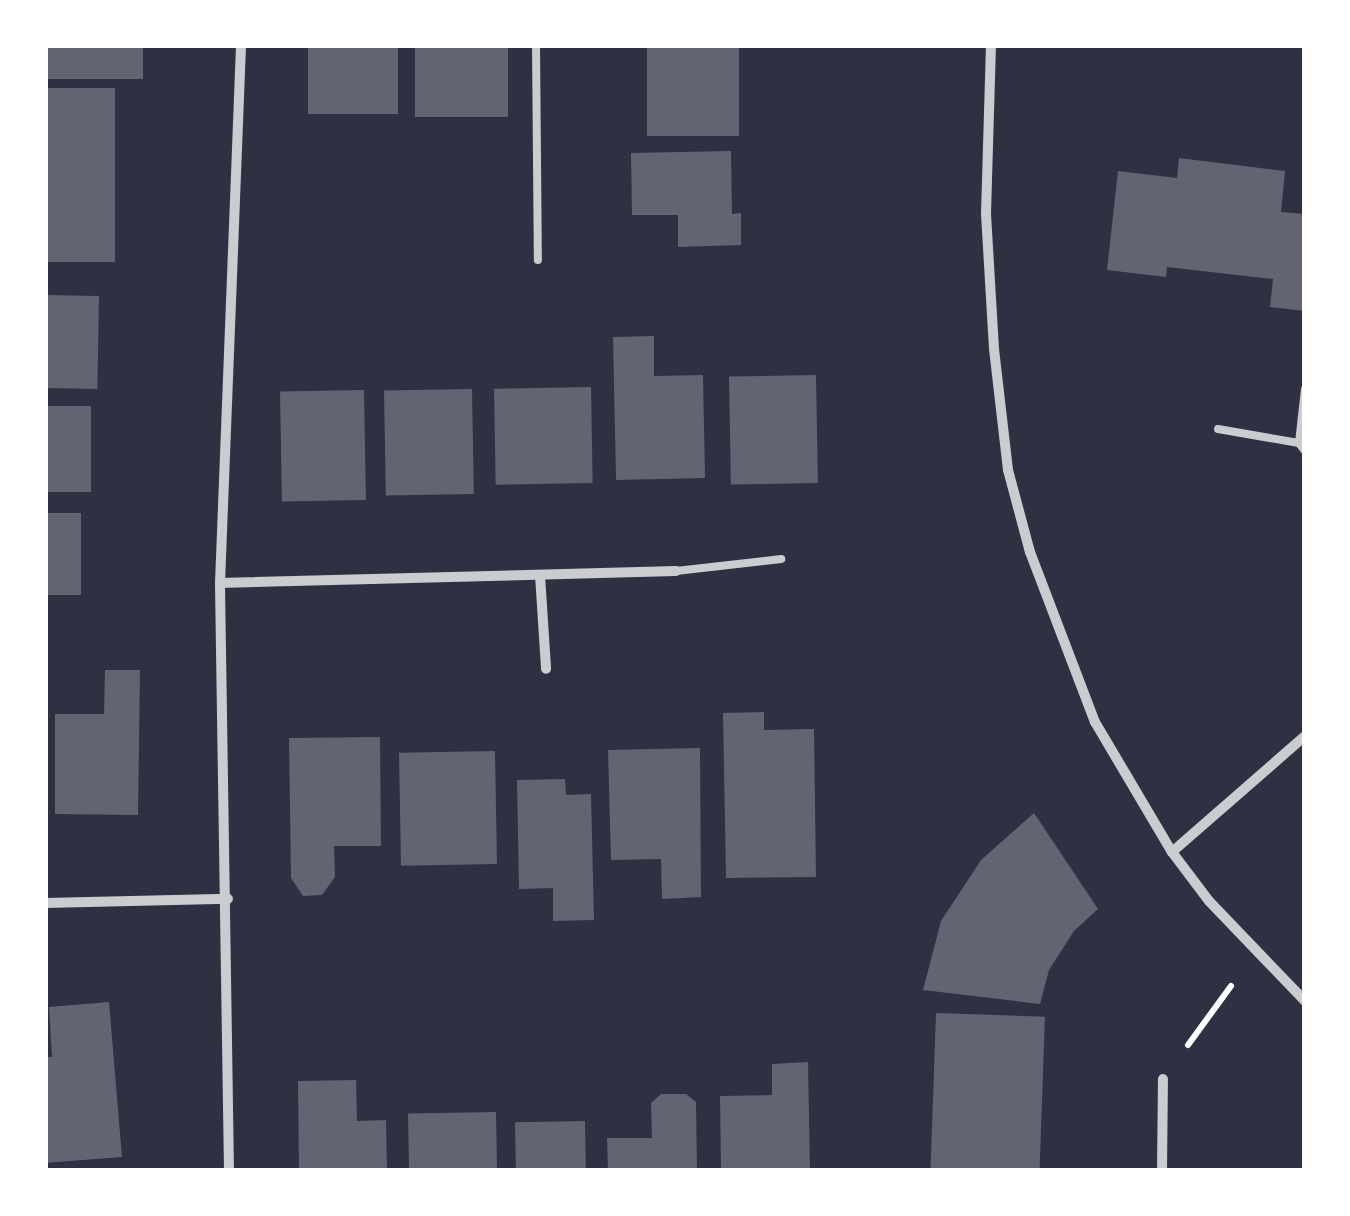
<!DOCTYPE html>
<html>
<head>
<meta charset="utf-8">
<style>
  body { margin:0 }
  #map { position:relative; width:1350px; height:1216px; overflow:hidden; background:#2d3142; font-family:Jost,sans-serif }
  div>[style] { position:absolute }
  .building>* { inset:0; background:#626471; transform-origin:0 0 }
  .path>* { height:6px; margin:-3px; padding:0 3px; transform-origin:3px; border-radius:3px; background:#fff }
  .service>* { height:8px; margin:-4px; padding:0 4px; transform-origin:4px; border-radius:4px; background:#caccd0 }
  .minor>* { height:10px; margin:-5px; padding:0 5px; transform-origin:5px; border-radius:5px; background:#caccd0 }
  span { translate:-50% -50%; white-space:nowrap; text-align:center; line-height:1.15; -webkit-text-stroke:8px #fff; paint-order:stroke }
  .frame { position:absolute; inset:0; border:48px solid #fff; pointer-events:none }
</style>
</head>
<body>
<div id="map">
  <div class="building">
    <i style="left:45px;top:45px;width:98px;height:34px"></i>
    <i style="left:308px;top:45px;width:90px;height:69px"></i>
    <i style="left:415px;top:45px;width:93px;height:72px"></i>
    <i style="left:647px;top:45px;width:92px;height:91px"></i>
    <i style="left:45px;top:88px;width:70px;height:174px"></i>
    <i style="clip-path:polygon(731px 151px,732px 214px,741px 213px,741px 245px,678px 247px,678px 215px,632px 215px,631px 153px)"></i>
    <i style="clip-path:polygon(1179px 158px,1285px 171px,1281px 212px,1305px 214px,1305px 311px,1270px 307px,1273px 279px,1167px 267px,1166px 277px,1107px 270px,1118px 171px,1177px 178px)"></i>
    <i style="left:45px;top:295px;width:54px;height:93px;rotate:1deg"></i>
    <i style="clip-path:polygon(654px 336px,654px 376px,703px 375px,705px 478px,616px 480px,613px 337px)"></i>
    <i style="left:816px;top:375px;width:108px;height:87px;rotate:89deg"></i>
    <i style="left:591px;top:387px;width:96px;height:97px;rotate:89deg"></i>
    <i style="left:472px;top:389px;width:105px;height:88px;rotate:89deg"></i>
    <i style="left:364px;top:390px;width:110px;height:84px;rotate:89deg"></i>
    <i style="left:45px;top:406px;width:46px;height:86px"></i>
    <i style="left:45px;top:513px;width:36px;height:82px"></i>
    <i style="clip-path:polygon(105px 670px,140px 670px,138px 815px,55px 814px,55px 714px,104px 714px)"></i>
    <i style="clip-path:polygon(764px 712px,764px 730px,814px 729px,816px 877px,726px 878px,723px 713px)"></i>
    <i style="clip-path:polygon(380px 737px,381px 846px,334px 846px,335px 877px,322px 895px,303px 896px,291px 878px,289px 738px)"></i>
    <i style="clip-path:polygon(700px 748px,701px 897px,662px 899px,661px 859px,611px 860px,608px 750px)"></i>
    <i style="left:495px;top:751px;width:113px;height:96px;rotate:89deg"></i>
    <i style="clip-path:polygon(565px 779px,566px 795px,591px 794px,594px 920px,553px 921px,553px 888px,519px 889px,517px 780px)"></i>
    <i style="clip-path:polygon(1034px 813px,1098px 909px,1074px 931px,1049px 970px,1040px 1004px,923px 990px,941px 921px,981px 860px)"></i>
    <i style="clip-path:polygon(109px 1002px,122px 1157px,45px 1163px,45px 1057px,52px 1057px,49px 1007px)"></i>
    <i style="left:936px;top:1013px;width:109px;height:158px;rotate:2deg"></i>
    <i style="clip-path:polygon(808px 1062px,810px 1171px,721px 1171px,720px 1096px,772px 1095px,772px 1064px)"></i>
    <i style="clip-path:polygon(356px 1080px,357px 1121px,386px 1120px,387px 1171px,299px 1171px,298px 1081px)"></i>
    <i style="clip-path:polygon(661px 1094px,686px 1094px,696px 1102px,697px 1171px,608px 1171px,607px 1138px,652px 1138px,651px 1103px)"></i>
    <i style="left:496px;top:1112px;width:59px;height:88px;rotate:89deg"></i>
    <i style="left:585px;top:1121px;width:50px;height:70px;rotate:89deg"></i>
  </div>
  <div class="path">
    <i style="left:1188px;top:1045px;width:73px;rotate:-53.9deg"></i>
  </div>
  <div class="service">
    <i style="left:536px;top:45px;width:215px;rotate:89.5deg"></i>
    <i style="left:1218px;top:429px;width:82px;rotate:9.8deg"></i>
    <i style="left:1299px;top:443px;width:10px;rotate:53deg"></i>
    <i style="left:1299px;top:443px;width:54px;rotate:-83.7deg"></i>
    <i style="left:676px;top:571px;width:106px;rotate:-6.5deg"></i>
  </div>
  <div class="minor">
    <i style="left:991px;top:45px;width:169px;rotate:91.7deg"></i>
    <i style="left:986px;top:214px;width:135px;rotate:86.6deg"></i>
    <i style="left:994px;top:349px;width:122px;rotate:83.4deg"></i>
    <i style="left:1008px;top:470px;width:85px;rotate:75deg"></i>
    <i style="left:1030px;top:552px;width:182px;rotate:69.1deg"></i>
    <i style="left:1095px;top:722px;width:151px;rotate:59.4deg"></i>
    <i style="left:1172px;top:852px;width:61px;rotate:52.9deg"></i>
    <i style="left:1209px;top:901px;width:139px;rotate:46.2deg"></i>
    <i style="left:540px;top:575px;width:94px;rotate:86.3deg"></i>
    <i style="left:220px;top:583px;width:456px;rotate:-1.5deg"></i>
    <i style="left:1172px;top:852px;width:176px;rotate:-41.1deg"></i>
    <i style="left:45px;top:903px;width:183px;rotate:-1.3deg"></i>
    <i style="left:229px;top:1171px;width:588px;rotate:-90.88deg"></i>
    <i style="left:220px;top:583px;width:538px;rotate:-87.76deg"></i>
    <i style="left:1162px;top:1171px;width:92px;rotate:-89.4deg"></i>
  </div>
  <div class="frame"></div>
</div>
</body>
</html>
